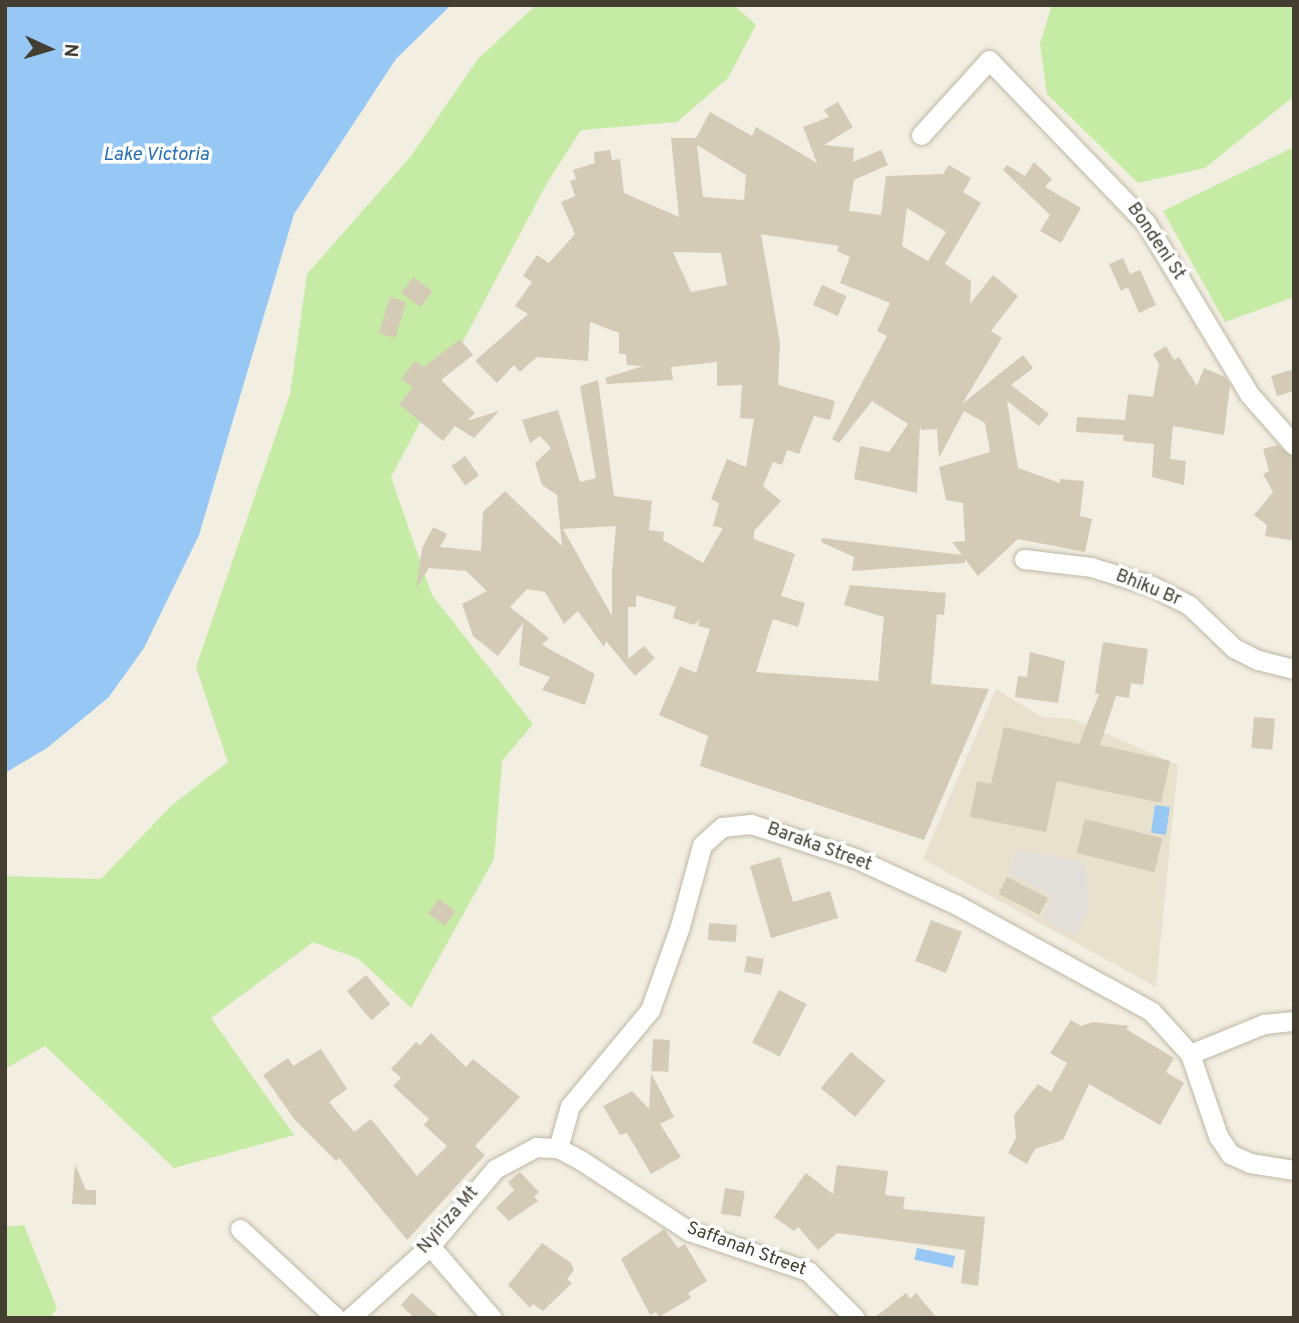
<!DOCTYPE html>
<html>
<head>
<meta charset="utf-8">
<style>
  body { margin:0 }
  #map { position:relative; width:1299px; height:1323px; overflow:hidden; background:#f2eee1; font-family:Overpass,sans-serif }
  div>[style] { position:absolute }
  .residential>* { inset:0; background:#e7e1ce }
  .green>* { inset:0; background:#c6eba5 }
  .parking>* { inset:0; background:#e2dfda }
  .water>* { inset:0; background:#97c8f5; transform-origin:0 0 }
  .building>* { inset:0; background:#d4cbb6; transform-origin:0 0 }
  .roads { filter:drop-shadow(0 0 2px #beb7a4) drop-shadow(0 0 2px #beb7a4) }
  .street>* { height:19px; margin:-9.5px; padding:0 9.5px; transform-origin:9.5px; border-radius:9.5px; background:#fff }
  span { translate:-50% -50%; white-space:nowrap; text-align:center; line-height:1.15; -webkit-text-stroke:7px #fff; paint-order:stroke }
  .street-label { font-size:18px; color:#443e32 }
  .water-label { font-size:19px; color:#246eb6; font-style:italic }
  .frame { position:absolute; inset:0; border:7px solid #443e32; pointer-events:none }
  .north { position:absolute; left:14px; top:14px; width:70px; height:70px; -webkit-text-stroke:5px #fff; paint-order:stroke; rotate:94deg; font-size:19px; font-weight:700; line-height:28px; text-align:center; color:#443e32 }
  .north::after { content:''; display:block; margin:auto; width:24px; height:32px; background:#443e32; clip-path:polygon(50% 0,100% 100%,50% 72%,0 100%) }
</style>
</head>
<body>
<div id="map">
  <div class="residential">
    <i style="clip-path:polygon(996px 689px,1042px 717px,1073px 719px,1178px 765px,1156px 987px,923px 859px)"></i>
  </div>
  <div class="green">
    <i style="clip-path:polygon(536px 5px,734px 5px,756px 25px,728px 78px,677px 122px,581px 130px,547px 183px,391px 477px,432px 595px,533px 724px,502px 761px,494px 859px,411px 1008px,359px 959px,313px 942px,211px 1018px,294px 1135px,174px 1168px,45px 1046px,5px 1069px,5px 876px,101px 879px,172px 805px,228px 762px,196px 667px,290px 394px,307px 274px,411px 156px,478px 59px)"></i>
    <i style="clip-path:polygon(1052px 5px,1294px 5px,1294px 96px,1205px 168px,1138px 183px,1047px 94px,1040px 44px)"></i>
    <i style="clip-path:polygon(1294px 147px,1294px 297px,1225px 322px,1163px 211px)"></i>
    <i style="clip-path:polygon(24px 1225px,57px 1308px,50px 1318px,5px 1318px,5px 1227px)"></i>
  </div>
  <div class="parking">
    <i style="clip-path:polygon(1017px 850px,1085px 863px,1089px 909px,1075px 936px,1043px 918px,1053px 896px,1010px 873px)"></i>
  </div>
  <div class="water">
    <i style="clip-path:polygon(5px 5px,451px 5px,396px 59px,294px 214px,199px 535px,144px 648px,108px 698px,47px 748px,5px 773px)"></i>
    <i style="left:1155px;top:805px;width:15px;height:28px;rotate:8deg"></i>
    <i style="left:917px;top:1248px;width:39px;height:12px;rotate:12deg"></i>
  </div>
  <div class="building">
    <i style="clip-path:polygon(evenodd,838px 102px,853px 127px,824px 145px,854px 148px,853px 162px,881px 150px,888px 165px,854px 180px,849px 211px,881px 215px,886px 176px,943px 174px,949px 165px,971px 178px,963px 192px,981px 203px,945px 264px,971px 281px,970px 304px,993px 275px,1018px 296px,991px 331px,1002px 338px,962px 404px,1023px 355px,1033px 368px,1011px 385px,1049px 414px,1039px 426px,1007px 401px,1018px 468px,1060px 483px,1060px 479px,1084px 481px,1080px 516px,1092px 519px,1085px 552px,1018px 539px,978px 576px,965px 559px,965px 563px,852px 571px,854px 557px,821px 542px,822px 538px,962px 555px,952px 542px,965px 541px,963px 503px,946px 500px,939px 467px,990px 452px,985px 423px,964px 411px,939px 458px,937px 429px,921px 430px,920px 425px,917px 493px,854px 479px,860px 446px,889px 452px,908px 424px,872px 401px,839px 443px,832px 439px,887px 336px,877px 331px,890px 303px,840px 283px,850px 257px,837px 251px,839px 246px,761px 234px,780px 343px,778px 385px,835px 401px,830px 420px,814px 416px,799px 454px,787px 450px,782px 465px,773px 462px,763px 486px,781px 501px,754px 531px,754px 539px,795px 554px,781px 596px,805px 603px,798px 627px,773px 619px,756px 672px,878px 681px,884px 617px,844px 605px,850px 585px,946px 593px,944px 615px,937px 614px,931px 684px,989px 689px,924px 840px,700px 766px,708px 736px,659px 715px,680px 666px,696px 673px,710px 629px,698px 626px,700px 619px,694px 625px,673px 618px,676px 607px,636px 595px,636px 607px,628px 607px,628px 659px,644px 646px,655px 658px,635px 676px,606px 641px,604px 647px,578px 611px,564px 624px,545px 592px,527px 589px,510px 607px,549px 638px,542px 645px,595px 674px,585px 705px,542px 690px,550px 677px,519px 665px,523px 623px,498px 656px,473px 636px,462px 604px,487px 591px,466px 571px,429px 568px,416px 588px,422px 548px,433px 527px,447px 534px,440px 547px,481px 551px,483px 512px,505px 491px,562px 546px,557px 495px,542px 485px,535px 463px,551px 448px,540px 436px,530px 443px,522px 420px,558px 410px,580px 482px,596px 478px,580px 386px,598px 380px,614px 496px,652px 501px,649px 530px,664px 532px,663px 540px,703px 563px,723px 528px,713px 526px,719px 503px,711px 499px,727px 459px,746px 467px,754px 419px,740px 418px,742px 385px,717px 386px,717px 362px,671px 367px,673px 380px,607px 384px,605px 378px,643px 366px,627px 365px,626px 354px,619px 354px,619px 333px,590px 322px,588px 361px,537px 357px,520px 372px,514px 365px,497px 383px,475px 361px,528px 314px,515px 306px,532px 282px,523px 276px,537px 255px,549px 263px,575px 234px,561px 202px,575px 196px,570px 181px,576px 179px,573px 170px,595px 163px,594px 152px,610px 150px,612px 160px,620px 159px,624px 193px,679px 217px,671px 138px,696px 138px,710px 112px,752px 136px,756px 127px,817px 163px,803px 127px,829px 117px,824px 110px,838px 102px,697px 145px,746px 175px,744px 200px,703px 197px,697px 145px,838px 102px,907px 208px,946px 232px,928px 261px,902px 246px,907px 208px,838px 102px,673px 252px,721px 253px,727px 285px,691px 292px,673px 252px,838px 102px,616px 526px,612px 571px,612px 616px,563px 529px,616px 526px)"></i>
    <i style="clip-path:polygon(1034px 162px,1052px 179px,1045px 187px,1081px 208px,1061px 243px,1040px 231px,1050px 215px,1003px 170px,1007px 165px,1025px 176px)"></i>
    <i style="clip-path:polygon(1123px 258px,1130px 274px,1140px 270px,1156px 305px,1139px 313px,1128px 287px,1121px 291px,1109px 264px)"></i>
    <i style="left:413px;top:277px;width:24px;height:20px;rotate:36deg"></i>
    <i style="left:822px;top:285px;width:27px;height:22px;rotate:24deg"></i>
    <i style="left:390px;top:297px;width:17px;height:38px;rotate:17deg"></i>
    <i style="clip-path:polygon(460px 339px,473px 355px,441px 380px,475px 413px,467px 421px,499px 411px,474px 438px,455px 426px,443px 441px,399px 404px,413px 387px,401px 379px,415px 361px,424px 367px)"></i>
    <i style="clip-path:polygon(1166px 346px,1174px 360px,1179px 357px,1197px 386px,1204px 368px,1225px 377px,1230px 385px,1224px 435px,1173px 426px,1170px 459px,1186px 461px,1184px 485px,1152px 477px,1154px 444px,1123px 441px,1124px 435px,1076px 432px,1077px 417px,1125px 420px,1128px 394px,1153px 397px,1159px 364px,1153px 354px)"></i>
    <i style="clip-path:polygon(1294px 369px,1294px 391px,1277px 396px,1271px 376px)"></i>
    <i style="clip-path:polygon(1277px 445px,1294px 457px,1294px 541px,1265px 536px,1267px 525px,1254px 515px,1273px 492px,1263px 474px,1269px 471px,1263px 449px)"></i>
    <i style="left:465px;top:456px;width:24px;height:17px;rotate:54deg"></i>
    <i style="clip-path:polygon(1103px 642px,1148px 649px,1143px 685px,1131px 683px,1129px 698px,1116px 696px,1100px 745px,1170px 761px,1161px 803px,1057px 781px,1046px 832px,970px 817px,977px 781px,991px 784px,1004px 727px,1079px 744px,1099px 694px,1095px 693px)"></i>
    <i style="clip-path:polygon(1030px 652px,1065px 661px,1058px 703px,1015px 697px,1018px 676px,1027px 677px)"></i>
    <i style="left:1254px;top:717px;width:21px;height:31px;rotate:5deg"></i>
    <i style="left:1085px;top:819px;width:80px;height:35px;rotate:14deg"></i>
    <i style="clip-path:polygon(780px 857px,793px 902px,830px 891px,838px 918px,771px 938px,750px 866px)"></i>
    <i style="left:1007px;top:877px;width:46px;height:19px;rotate:27deg"></i>
    <i style="left:439px;top:899px;width:21px;height:18px;rotate:37deg"></i>
    <i style="left:931px;top:920px;width:33px;height:44px;rotate:21deg"></i>
    <i style="left:709px;top:923px;width:28px;height:17px;rotate:4deg"></i>
    <i style="left:747px;top:956px;width:17px;height:16px;rotate:10deg"></i>
    <i style="left:366px;top:975px;width:38px;height:25px;rotate:50deg"></i>
    <i style="left:779px;top:990px;width:31px;height:59px;rotate:27deg"></i>
    <i style="clip-path:polygon(1071px 1020px,1081px 1026px,1093px 1022px,1129px 1026px,1126px 1029px,1174px 1058px,1166px 1072px,1184px 1083px,1160px 1125px,1089px 1084px,1063px 1140px,1035px 1149px,1027px 1164px,1008px 1153px,1016px 1138px,1014px 1115px,1038px 1084px,1051px 1092px,1067px 1063px,1050px 1053px)"></i>
    <i style="clip-path:polygon(431px 1033px,466px 1067px,473px 1059px,520px 1097px,475px 1146px,485px 1155px,407px 1240px,339px 1158px,336px 1161px,295px 1120px,263px 1075px,288px 1058px,293px 1066px,321px 1049px,347px 1089px,329px 1102px,354px 1132px,371px 1119px,417px 1176px,447px 1146px,424px 1125px,429px 1119px,393px 1086px,401px 1078px,391px 1069px,416px 1042px,420px 1045px)"></i>
    <i style="left:653px;top:1039px;width:17px;height:32px;rotate:3deg"></i>
    <i style="left:851px;top:1052px;width:45px;height:47px;rotate:40deg"></i>
    <i style="clip-path:polygon(651px 1073px,674px 1117px,660px 1124px,681px 1157px,651px 1174px,627px 1133px,620px 1135px,603px 1106px,632px 1091px,649px 1109px)"></i>
    <i style="clip-path:polygon(75px 1164px,86px 1190px,96px 1190px,96px 1205px,72px 1204px)"></i>
    <i style="clip-path:polygon(837px 1165px,888px 1171px,885px 1195px,905px 1197px,903px 1209px,985px 1217px,978px 1286px,961px 1283px,965px 1250px,837px 1233px,818px 1250px,798px 1227px,794px 1231px,774px 1217px,806px 1173px,833px 1194px)"></i>
    <i style="clip-path:polygon(520px 1172px,539px 1192px,534px 1197px,538px 1201px,509px 1221px,496px 1208px,514px 1190px,508px 1182px)"></i>
    <i style="left:725px;top:1188px;width:20px;height:26px;rotate:9deg"></i>
    <i style="clip-path:polygon(664px 1229px,678px 1248px,685px 1244px,707px 1281px,688px 1293px,691px 1298px,659px 1317px,656px 1312px,650px 1315px,621px 1259px)"></i>
    <i style="clip-path:polygon(542px 1243px,571px 1263px,574px 1270px,567px 1279px,572px 1283px,543px 1311px,533px 1304px,530px 1308px,508px 1285px)"></i>
    <i style="clip-path:polygon(412px 1293px,440px 1318px,414px 1318px,401px 1305px)"></i>
    <i style="clip-path:polygon(906px 1293px,910px 1299px,916px 1293px,937px 1318px,874px 1318px)"></i>
  </div>
  <div class="roads">
    <div class="street">
      <i style="left:921px;top:135px;width:101px;rotate:-47.8deg"></i>
      <i style="left:989px;top:60px;width:226px;rotate:46.1deg"></i>
      <i style="left:1146px;top:223px;width:200px;rotate:58.9deg"></i>
      <i style="left:1249px;top:394px;width:68px;rotate:48.6deg"></i>
      <i style="left:1024px;top:559px;width:67px;rotate:6.8deg"></i>
      <i style="left:1091px;top:567px;width:64px;rotate:17.3deg"></i>
      <i style="left:1152px;top:586px;width:42px;rotate:27.2deg"></i>
      <i style="left:1189px;top:605px;width:62px;rotate:43.7deg"></i>
      <i style="left:1234px;top:648px;width:27px;rotate:27deg"></i>
      <i style="left:1258px;top:660px;width:37px;rotate:14deg"></i>
      <i style="left:1190px;top:1054px;width:80px;rotate:-22.1deg"></i>
      <i style="left:1264px;top:1024px;width:30px;rotate:-6deg"></i>
      <i style="left:558px;top:1148px;width:44px;rotate:-74.1deg"></i>
      <i style="left:570px;top:1106px;width:125px;rotate:-50.2deg"></i>
      <i style="left:650px;top:1010px;width:89px;rotate:-70.3deg"></i>
      <i style="left:680px;top:926px;width:84px;rotate:-74.8deg"></i>
      <i style="left:702px;top:845px;width:27px;rotate:-42deg"></i>
      <i style="left:722px;top:827px;width:29px;rotate:-6deg"></i>
      <i style="left:751px;top:824px;width:109px;rotate:18.1deg"></i>
      <i style="left:855px;top:858px;width:112px;rotate:24.7deg"></i>
      <i style="left:957px;top:905px;width:221px;rotate:28.7deg"></i>
      <i style="left:1151px;top:1011px;width:58px;rotate:47.8deg"></i>
      <i style="left:1190px;top:1054px;width:87px;rotate:71.1deg"></i>
      <i style="left:1218px;top:1136px;width:22px;rotate:56deg"></i>
      <i style="left:1230px;top:1154px;width:22px;rotate:24deg"></i>
      <i style="left:1250px;top:1163px;width:45px;rotate:9deg"></i>
      <i style="left:240px;top:1229px;width:131px;rotate:42.8deg"></i>
      <i style="left:430px;top:1246px;width:95px;rotate:49.3deg"></i>
      <i style="left:350px;top:1318px;width:108px;rotate:-42deg"></i>
      <i style="left:430px;top:1246px;width:101px;rotate:-49.8deg"></i>
      <i style="left:495px;top:1169px;width:47px;rotate:-28.2deg"></i>
      <i style="left:536px;top:1147px;width:22px;rotate:3deg"></i>
      <i style="left:558px;top:1148px;width:27px;rotate:28deg"></i>
      <i style="left:582px;top:1161px;width:128px;rotate:33.2deg"></i>
      <i style="left:689px;top:1231px;width:126px;rotate:18.6deg"></i>
      <i style="left:808px;top:1271px;width:66px;rotate:45deg"></i>
    </div>
  </div>
  <div class="street-label">
    <span style="left:1155px;top:242px;rotate:56deg">Bondeni St</span>
    <span style="left:1148px;top:589px;rotate:22deg">Bhiku Br</span>
    <span style="left:819px;top:848px;rotate:20deg">Baraka Street</span>
    <span style="left:449px;top:1221px;rotate:-49deg">Nyiriza Mt</span>
    <span style="left:746px;top:1250px;rotate:20deg">Saffanah Street</span>
  </div>
  <div class="water-label">
    <span style="left:156px;top:156px">Lake Victoria</span>
  </div>
  <div class="frame"></div>
  <div class="north">N</div>
</div>
</body>
</html>
